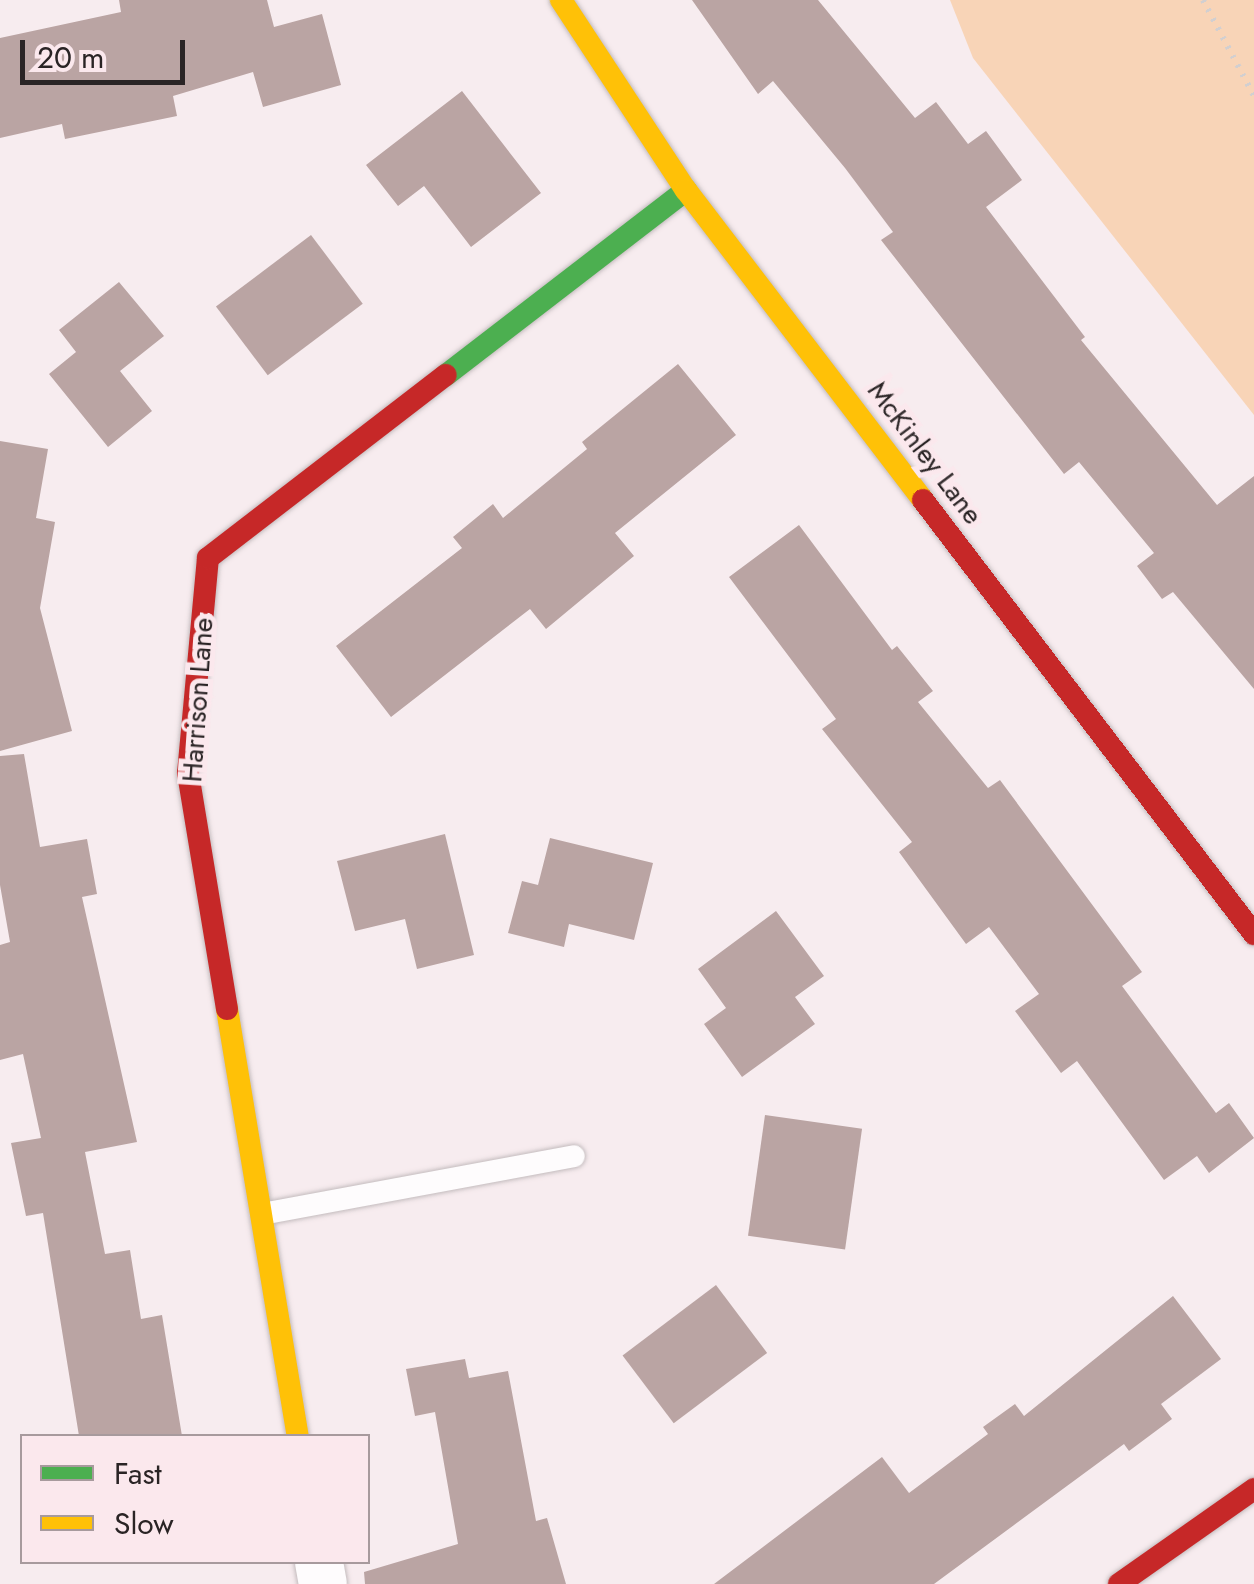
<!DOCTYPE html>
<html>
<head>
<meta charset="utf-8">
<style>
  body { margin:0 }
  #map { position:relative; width:1254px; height:1584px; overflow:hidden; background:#f7ecef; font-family:Jost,sans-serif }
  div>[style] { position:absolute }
  .green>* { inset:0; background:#f8d4b7 }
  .building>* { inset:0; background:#baa4a3; transform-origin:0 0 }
  .path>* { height:6px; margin-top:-3px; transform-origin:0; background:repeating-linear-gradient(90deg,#d2cfd0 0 2.5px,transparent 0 10.5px) }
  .roads { filter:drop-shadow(0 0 2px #c4bcbe) drop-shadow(0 0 2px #c4bcbe) }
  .lane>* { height:22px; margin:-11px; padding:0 11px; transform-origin:11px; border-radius:11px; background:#fefcfd }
  .street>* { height:48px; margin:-24px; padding:0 24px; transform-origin:24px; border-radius:24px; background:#fefcfd }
  .fast>* { height:22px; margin:-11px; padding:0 11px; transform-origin:11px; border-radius:11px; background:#4caf50 }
  .slow>* { height:22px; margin:-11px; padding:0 11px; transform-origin:11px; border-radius:11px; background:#ffc107 }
  .jam>* { height:22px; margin:-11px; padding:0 11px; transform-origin:11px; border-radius:11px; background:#c62828 }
  span { translate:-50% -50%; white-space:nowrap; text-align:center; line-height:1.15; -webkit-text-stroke:10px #fbe8ed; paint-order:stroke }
  .street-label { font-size:28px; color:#2a2425 }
  .legend { position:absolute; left:20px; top:1434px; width:350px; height:130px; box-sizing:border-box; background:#fbe8ed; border:2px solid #a79a9d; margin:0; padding:12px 18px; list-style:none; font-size:30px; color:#2a2425 }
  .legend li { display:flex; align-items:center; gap:20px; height:50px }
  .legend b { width:50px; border:2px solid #a79a9d }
  .scale { position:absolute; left:20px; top:40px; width:165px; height:45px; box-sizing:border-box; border:5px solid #2a2425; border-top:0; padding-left:12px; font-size:30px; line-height:35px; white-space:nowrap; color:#2a2425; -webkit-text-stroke:8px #fbe8ed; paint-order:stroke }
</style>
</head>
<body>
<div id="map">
  <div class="green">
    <i style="clip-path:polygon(950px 0,1254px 0,1254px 415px,973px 58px)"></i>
  </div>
  <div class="building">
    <i style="clip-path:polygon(119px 0,267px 0,274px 27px,322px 14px,341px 85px,263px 107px,253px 72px,173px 96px,177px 116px,65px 139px,62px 124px,0 138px,0 38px,121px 12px)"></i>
    <i style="clip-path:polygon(692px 0,818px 0,915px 118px,936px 102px,968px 144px,986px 131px,1022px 180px,986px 207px,1085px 337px,1081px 340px,1217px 505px,1254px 476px,1254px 689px,1173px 592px,1162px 599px,1137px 566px,1154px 553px,1079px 462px,1064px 474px,881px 240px,893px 232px,845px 168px,773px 81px,758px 94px)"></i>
    <i style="clip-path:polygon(462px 91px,541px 193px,471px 247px,424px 186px,398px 206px,366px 165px)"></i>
    <i style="left:311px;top:235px;width:86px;height:119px;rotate:53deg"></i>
    <i style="clip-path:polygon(119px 282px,164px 336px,120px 371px,152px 411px,108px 447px,49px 374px,76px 352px,59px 330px)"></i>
    <i style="clip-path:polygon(678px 364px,736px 435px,615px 533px,634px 556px,546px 629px,530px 609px,391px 717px,336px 646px,462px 548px,453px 537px,493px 504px,503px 518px,587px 449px,582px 442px)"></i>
    <i style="clip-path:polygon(0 441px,48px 449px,36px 518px,55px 522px,40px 608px,72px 731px,0 751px)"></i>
    <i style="clip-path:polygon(799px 525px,892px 650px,897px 646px,933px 691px,918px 702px,988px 788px,1000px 780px,1142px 972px,1122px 986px,1216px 1113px,1229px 1103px,1254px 1138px,1209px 1173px,1197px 1156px,1164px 1180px,1077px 1061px,1061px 1073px,1015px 1011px,1039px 994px,989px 927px,966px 944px,899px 852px,912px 842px,822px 729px,836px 719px,729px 577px)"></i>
    <i style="clip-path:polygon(24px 754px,40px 847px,87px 839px,97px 894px,82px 897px,137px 1142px,85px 1152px,105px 1254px,130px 1250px,141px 1319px,162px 1315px,182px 1436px,79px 1436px,43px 1213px,26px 1216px,11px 1143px,41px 1138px,23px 1054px,0 1060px,0 945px,10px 942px,0 885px,0 756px)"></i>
    <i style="clip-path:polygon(445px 834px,474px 955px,417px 969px,405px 919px,355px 931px,337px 861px)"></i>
    <i style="clip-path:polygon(550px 838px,653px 863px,634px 940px,569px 924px,564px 947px,508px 933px,522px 881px,538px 885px)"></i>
    <i style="clip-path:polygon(776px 911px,824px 976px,795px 997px,815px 1024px,742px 1077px,704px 1024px,726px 1008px,698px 969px)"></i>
    <i style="left:765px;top:1115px;width:98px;height:122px;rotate:8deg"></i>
    <i style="left:716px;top:1285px;width:85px;height:117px;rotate:53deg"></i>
    <i style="clip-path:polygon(1173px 1296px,1221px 1359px,1161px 1404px,1172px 1419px,1129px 1451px,1124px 1444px,934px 1584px,714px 1584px,882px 1457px,909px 1493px,988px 1434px,983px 1427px,1015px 1404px,1024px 1416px)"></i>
    <i style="clip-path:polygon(465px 1359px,469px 1378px,508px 1371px,536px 1521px,547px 1518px,566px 1584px,365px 1584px,364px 1572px,458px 1544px,435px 1412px,415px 1416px,406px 1369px)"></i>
  </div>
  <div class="path">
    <i style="left:1203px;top:0;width:109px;rotate:62deg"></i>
  </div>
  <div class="roads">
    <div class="lane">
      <i style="left:262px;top:1214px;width:317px;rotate:-10.5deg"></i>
    </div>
    <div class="street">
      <i style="left:319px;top:1562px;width:22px;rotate:80deg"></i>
    </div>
    <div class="fast">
      <i style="left:446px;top:375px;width:303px;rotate:-37.6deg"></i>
    </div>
    <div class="slow">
      <i style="left:561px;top:0;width:227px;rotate:56.7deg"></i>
      <i style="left:686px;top:190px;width:390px;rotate:52.6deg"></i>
      <i style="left:227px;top:1009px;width:433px;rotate:80.6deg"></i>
    </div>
    <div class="jam">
      <i style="left:923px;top:500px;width:546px;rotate:52.67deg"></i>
      <i style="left:227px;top:1009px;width:239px;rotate:-99.4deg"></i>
      <i style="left:188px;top:773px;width:216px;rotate:-84.7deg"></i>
      <i style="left:208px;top:558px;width:300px;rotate:-37.6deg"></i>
      <i style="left:1119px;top:1584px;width:165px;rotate:-35.1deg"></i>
    </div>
  </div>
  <div class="street-label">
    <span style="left:925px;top:453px;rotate:53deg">McKinley Lane</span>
    <span style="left:198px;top:700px;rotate:-86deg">Harrison Lane</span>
  </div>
  <ul class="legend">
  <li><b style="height:12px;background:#4caf50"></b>Fast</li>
  <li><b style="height:12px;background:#ffc107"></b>Slow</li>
  </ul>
  <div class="scale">20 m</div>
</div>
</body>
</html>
